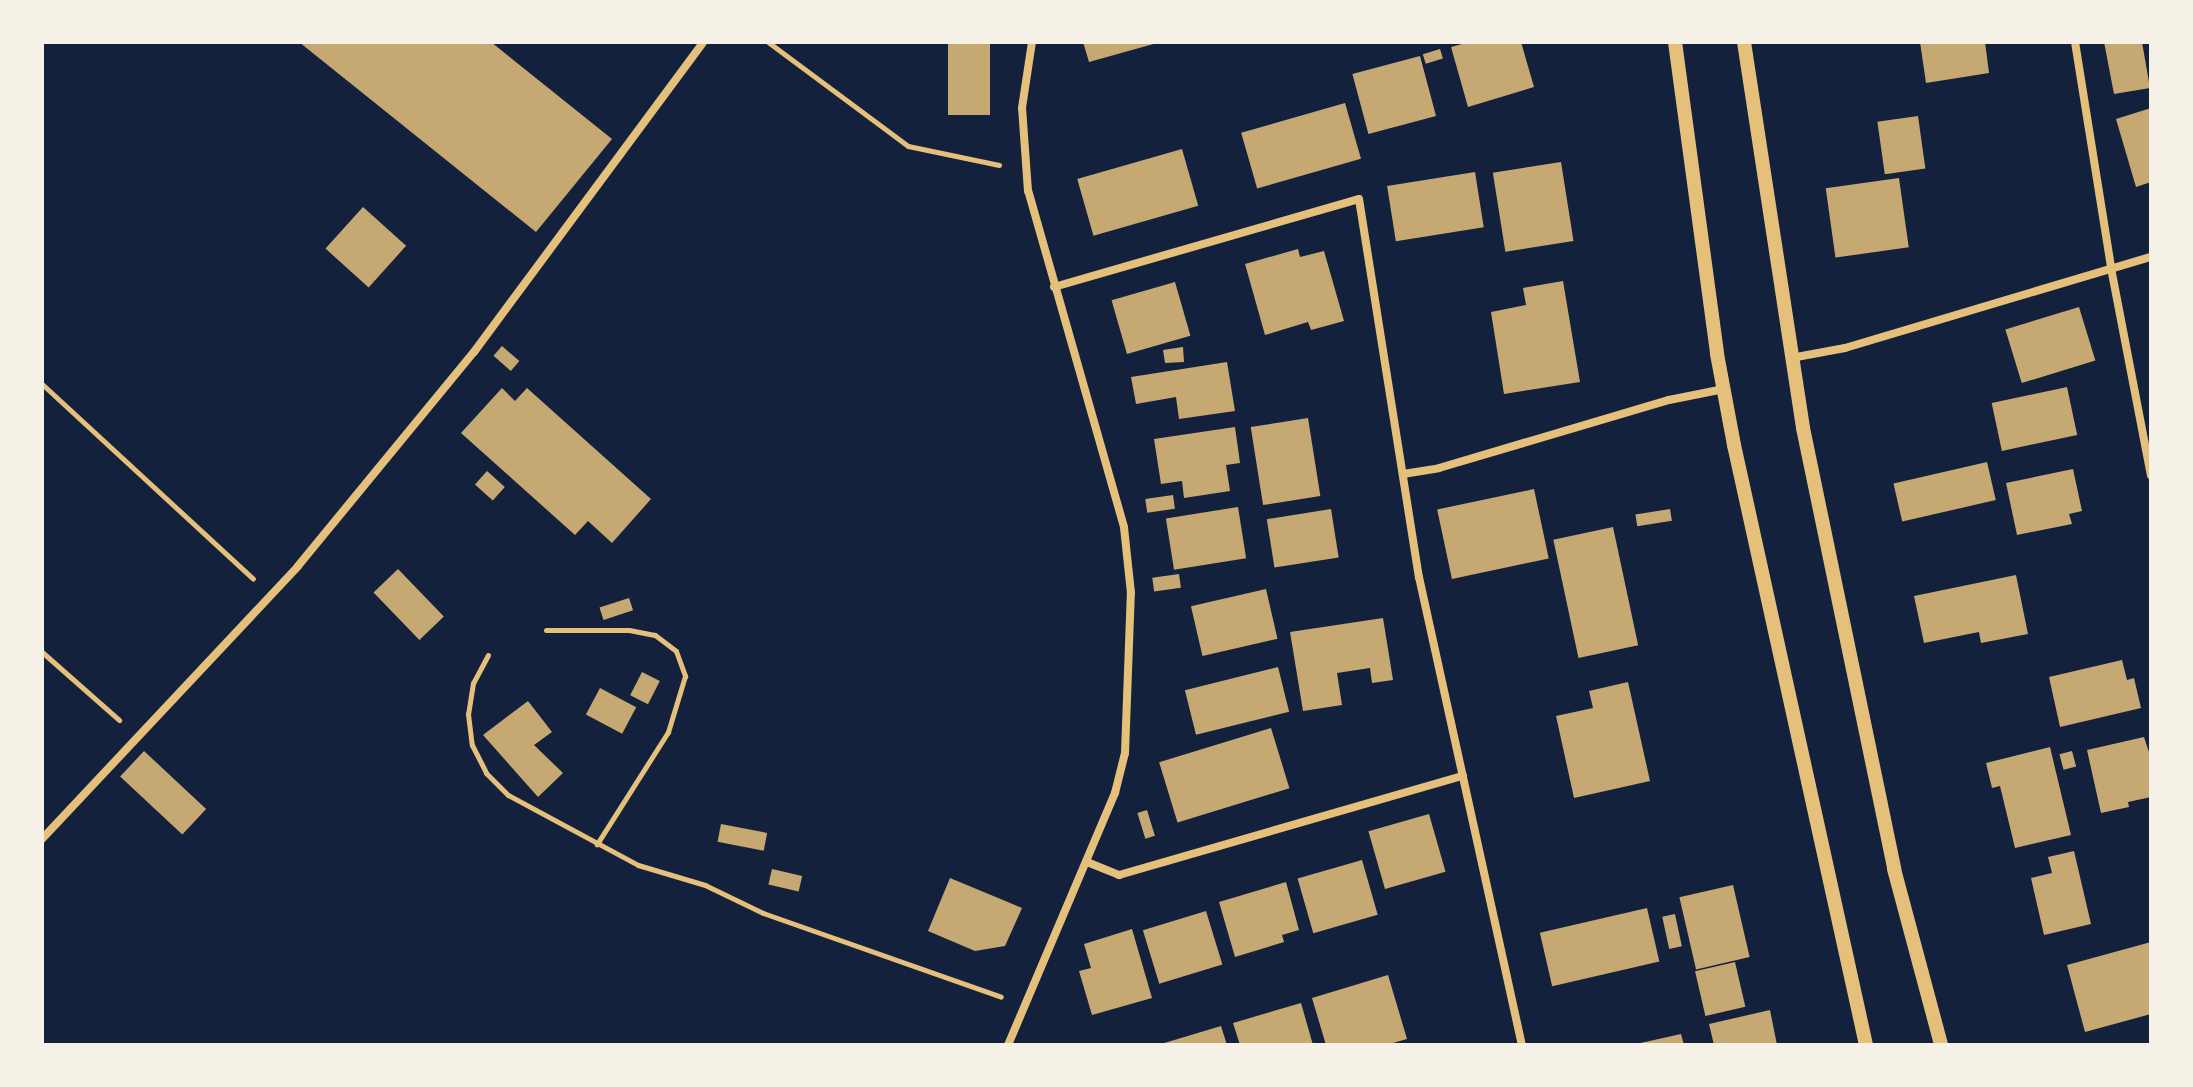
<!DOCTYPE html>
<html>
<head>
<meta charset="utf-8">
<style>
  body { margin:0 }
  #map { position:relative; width:2193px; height:1087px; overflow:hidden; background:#14213d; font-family:"Noto Serif",serif }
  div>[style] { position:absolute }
  .building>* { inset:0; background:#c6a872; transform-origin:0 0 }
  .path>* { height:5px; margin:-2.5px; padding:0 2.5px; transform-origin:2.5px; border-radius:2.5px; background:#e5c07b }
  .minor>* { height:8px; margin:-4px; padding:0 4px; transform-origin:4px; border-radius:4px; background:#e5c07b }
  .tertiary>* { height:14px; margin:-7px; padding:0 7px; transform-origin:7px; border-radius:7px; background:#e5c07b }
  span { translate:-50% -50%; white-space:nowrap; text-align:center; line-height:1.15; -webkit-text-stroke:6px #f6f1e7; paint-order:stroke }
  .frame { position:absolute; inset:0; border:44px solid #f6f1e7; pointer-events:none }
</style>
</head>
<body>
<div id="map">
  <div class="building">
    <i style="clip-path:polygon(299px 42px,491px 42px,612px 139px,536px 232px)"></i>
    <i style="left:948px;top:42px;width:42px;height:73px"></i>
    <i style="clip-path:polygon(1083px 42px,1157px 42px,1157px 43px,1089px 62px)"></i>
    <i style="clip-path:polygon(1469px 42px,1521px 42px,1534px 87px,1468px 107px,1451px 47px)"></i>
    <i style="clip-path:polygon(1920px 42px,1985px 42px,1989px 73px,1926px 83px)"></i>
    <i style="clip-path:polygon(2104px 42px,2142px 42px,2150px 88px,2114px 94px)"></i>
    <i style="left:1440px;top:49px;width:10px;height:18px;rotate:73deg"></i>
    <i style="left:1420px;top:56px;width:62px;height:70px;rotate:75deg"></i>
    <i style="left:1345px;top:103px;width:58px;height:108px;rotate:74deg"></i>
    <i style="clip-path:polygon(2151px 108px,2151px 182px,2136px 187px,2116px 119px)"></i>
    <i style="left:1918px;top:116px;width:53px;height:41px;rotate:82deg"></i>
    <i style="left:1182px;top:149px;width:59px;height:109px;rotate:74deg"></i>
    <i style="left:1561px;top:162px;width:80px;height:69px;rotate:81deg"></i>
    <i style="left:1475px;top:172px;width:56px;height:89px;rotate:81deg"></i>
    <i style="left:1899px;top:178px;width:70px;height:74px;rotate:82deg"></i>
    <i style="left:363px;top:207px;width:58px;height:56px;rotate:42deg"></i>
    <i style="clip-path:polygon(1298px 249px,1300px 257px,1324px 251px,1344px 321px,1311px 330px,1308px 322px,1265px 335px,1245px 264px)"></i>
    <i style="clip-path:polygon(1563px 281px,1580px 382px,1504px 394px,1491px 312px,1526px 305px,1523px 288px)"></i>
    <i style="left:1175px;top:282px;width:56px;height:66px;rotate:74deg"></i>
    <i style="left:2079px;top:307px;width:56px;height:77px;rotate:73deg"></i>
    <i style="left:502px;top:346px;width:23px;height:13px;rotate:41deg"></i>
    <i style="clip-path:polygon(1183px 347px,1184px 362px,1165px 363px,1163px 350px)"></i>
    <i style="clip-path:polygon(1227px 362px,1235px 411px,1179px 419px,1176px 397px,1136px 404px,1131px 377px)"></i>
    <i style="left:2067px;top:387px;width:49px;height:77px;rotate:78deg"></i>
    <i style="clip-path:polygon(502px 388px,515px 401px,527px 388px,651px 499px,612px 543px,588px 521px,575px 535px,461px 433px)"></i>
    <i style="left:1308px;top:418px;width:79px;height:58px;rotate:81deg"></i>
    <i style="clip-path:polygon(1235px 427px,1240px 463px,1226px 465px,1230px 491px,1184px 498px,1182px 481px,1161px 484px,1154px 439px)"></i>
    <i style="left:1987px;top:462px;width:39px;height:96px;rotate:77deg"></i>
    <i style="clip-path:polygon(2073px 469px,2082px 511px,2069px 514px,2072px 524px,2017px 535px,2006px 483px)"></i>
    <i style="left:487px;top:471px;width:24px;height:18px;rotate:42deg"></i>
    <i style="left:1534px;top:489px;width:71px;height:99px;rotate:78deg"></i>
    <i style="left:1173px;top:495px;width:14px;height:28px;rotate:82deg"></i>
    <i style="left:1238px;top:507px;width:52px;height:73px;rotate:81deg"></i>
    <i style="left:1331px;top:509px;width:49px;height:65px;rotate:81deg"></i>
    <i style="left:1670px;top:509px;width:12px;height:35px;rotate:81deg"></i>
    <i style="left:1613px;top:527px;width:121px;height:61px;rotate:78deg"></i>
    <i style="left:398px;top:569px;width:66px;height:34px;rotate:46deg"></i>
    <i style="left:1179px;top:574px;width:14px;height:27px;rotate:82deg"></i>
    <i style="clip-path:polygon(2016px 575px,2028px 634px,1981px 643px,1979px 632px,1924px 643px,1914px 596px)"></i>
    <i style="left:1266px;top:589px;width:51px;height:77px;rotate:77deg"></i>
    <i style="left:629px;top:598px;width:13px;height:31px;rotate:72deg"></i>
    <i style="clip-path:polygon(1383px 618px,1393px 680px,1372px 683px,1370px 668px,1337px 673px,1342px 705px,1303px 711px,1290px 632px)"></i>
    <i style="clip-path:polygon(2122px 660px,2127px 680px,2134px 678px,2141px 708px,2060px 727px,2049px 677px)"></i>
    <i style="left:1278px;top:667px;width:46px;height:96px;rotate:76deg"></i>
    <i style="left:642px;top:672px;width:20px;height:26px;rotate:27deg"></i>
    <i style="clip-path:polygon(1628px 682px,1650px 781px,1574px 798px,1556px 716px,1593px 708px,1589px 691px)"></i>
    <i style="left:600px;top:688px;width:41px;height:30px;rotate:28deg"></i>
    <i style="clip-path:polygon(528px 701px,552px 732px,534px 745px,563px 773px,538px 797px,483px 735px)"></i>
    <i style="left:1271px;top:728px;width:63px;height:117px;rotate:73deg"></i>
    <i style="clip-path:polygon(2144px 737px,2151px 758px,2151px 797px,2128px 802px,2129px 807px,2101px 813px,2087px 750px)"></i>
    <i style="clip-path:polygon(2050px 747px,2071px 835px,2015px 848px,2000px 786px,1992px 788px,1986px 763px)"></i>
    <i style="left:144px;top:751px;width:85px;height:35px;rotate:43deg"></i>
    <i style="left:2072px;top:751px;width:16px;height:13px;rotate:75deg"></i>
    <i style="left:1147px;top:810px;width:27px;height:10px;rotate:73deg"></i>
    <i style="left:1429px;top:814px;width:60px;height:63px;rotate:74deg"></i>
    <i style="left:721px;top:824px;width:47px;height:18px;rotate:11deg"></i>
    <i style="clip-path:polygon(2074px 851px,2091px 924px,2044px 935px,2031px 878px,2052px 873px,2048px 857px)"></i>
    <i style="left:1362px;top:860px;width:57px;height:67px;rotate:74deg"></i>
    <i style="left:772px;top:869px;width:31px;height:16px;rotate:13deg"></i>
    <i style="clip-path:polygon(950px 878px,1022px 908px,1005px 946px,975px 951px,928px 931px)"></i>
    <i style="clip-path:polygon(1286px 882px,1299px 930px,1282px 935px,1284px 942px,1235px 957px,1219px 902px)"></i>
    <i style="left:1733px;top:885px;width:74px;height:55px;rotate:77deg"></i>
    <i style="left:1647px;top:908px;width:55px;height:110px;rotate:77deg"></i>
    <i style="left:1206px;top:911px;width:56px;height:66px;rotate:73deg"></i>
    <i style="left:1675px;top:914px;width:33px;height:13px;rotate:78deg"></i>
    <i style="clip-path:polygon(1132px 929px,1152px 998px,1092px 1015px,1079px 971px,1091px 968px,1084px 944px)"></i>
    <i style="clip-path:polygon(2151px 942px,2151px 1014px,2085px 1032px,2067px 965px)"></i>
    <i style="left:1735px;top:962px;width:46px;height:41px;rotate:77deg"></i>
    <i style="clip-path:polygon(1388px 975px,1407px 1039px,1386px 1045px,1326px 1045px,1312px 998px)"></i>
    <i style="clip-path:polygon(1301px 1003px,1313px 1045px,1240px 1045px,1233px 1023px)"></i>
    <i style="clip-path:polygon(1770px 1010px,1777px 1045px,1714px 1045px,1709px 1024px)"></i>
    <i style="clip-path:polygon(1221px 1026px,1227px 1045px,1161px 1045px,1161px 1044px)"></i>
    <i style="clip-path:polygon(1681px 1034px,1684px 1045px,1636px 1045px,1636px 1044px)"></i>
  </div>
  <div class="path">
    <i style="left:768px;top:42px;width:174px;rotate:36.6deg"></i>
    <i style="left:908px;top:146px;width:93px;rotate:11.8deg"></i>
    <i style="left:42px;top:384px;width:287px;rotate:42.7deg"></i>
    <i style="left:546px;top:630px;width:83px"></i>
    <i style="left:629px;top:630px;width:26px;rotate:11deg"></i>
    <i style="left:655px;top:635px;width:26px;rotate:37deg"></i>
    <i style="left:676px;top:651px;width:27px;rotate:70deg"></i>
    <i style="left:685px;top:676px;width:59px;rotate:106.9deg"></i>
    <i style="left:668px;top:732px;width:133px;rotate:122.4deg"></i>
    <i style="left:42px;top:652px;width:103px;rotate:41.4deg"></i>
    <i style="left:488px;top:655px;width:32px;rotate:118deg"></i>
    <i style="left:473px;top:683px;width:31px;rotate:99deg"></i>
    <i style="left:468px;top:714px;width:31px;rotate:83deg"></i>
    <i style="left:472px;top:745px;width:31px;rotate:63deg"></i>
    <i style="left:486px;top:773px;width:31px;rotate:45deg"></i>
    <i style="left:508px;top:795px;width:148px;rotate:28.3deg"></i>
    <i style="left:638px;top:865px;width:70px;rotate:16.6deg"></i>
    <i style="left:705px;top:885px;width:64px;rotate:25.8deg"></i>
    <i style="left:763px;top:913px;width:252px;rotate:19.4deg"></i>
  </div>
  <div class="minor">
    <i style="left:2075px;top:42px;width:229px;rotate:80.9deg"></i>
    <i style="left:2111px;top:268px;width:211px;rotate:79.1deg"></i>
    <i style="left:1054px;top:287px;width:317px;rotate:-16.1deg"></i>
    <i style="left:1359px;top:199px;width:383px;rotate:81deg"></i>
    <i style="left:1419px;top:577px;width:479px;rotate:77.6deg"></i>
    <i style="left:1791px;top:358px;width:55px;rotate:-10.5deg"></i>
    <i style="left:1845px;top:348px;width:319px;rotate:-16.6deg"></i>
    <i style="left:1403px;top:474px;width:36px;rotate:-9deg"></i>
    <i style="left:1439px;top:468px;width:240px;rotate:-16.5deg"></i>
    <i style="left:1669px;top:400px;width:56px;rotate:-11.3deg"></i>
    <i style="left:42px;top:839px;width:374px;rotate:-46.8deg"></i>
    <i style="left:298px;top:566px;width:277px;rotate:-50.6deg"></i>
    <i style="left:474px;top:352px;width:385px;rotate:-53.5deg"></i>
    <i style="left:1087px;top:862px;width:35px;rotate:22deg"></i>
    <i style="left:1119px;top:875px;width:358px;rotate:-16.1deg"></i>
    <i style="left:1008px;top:1045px;width:274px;rotate:-67deg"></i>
    <i style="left:1115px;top:793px;width:41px;rotate:-76deg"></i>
    <i style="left:1125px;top:753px;width:160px;rotate:-87.9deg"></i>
    <i style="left:1131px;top:593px;width:66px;rotate:-96.1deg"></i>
    <i style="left:1124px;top:527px;width:349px;rotate:-105.9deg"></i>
    <i style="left:1028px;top:191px;width:83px;rotate:-94.1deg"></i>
    <i style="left:1022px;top:108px;width:67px;rotate:-81.4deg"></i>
  </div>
  <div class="tertiary">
    <i style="left:1675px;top:42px;width:315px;rotate:82.3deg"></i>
    <i style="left:1717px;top:354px;width:93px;rotate:79.4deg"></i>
    <i style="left:1734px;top:445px;width:614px;rotate:77.59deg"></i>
    <i style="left:1744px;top:42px;width:390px;rotate:81.3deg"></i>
    <i style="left:1803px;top:428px;width:450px;rotate:78.3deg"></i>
    <i style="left:1894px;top:869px;width:182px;rotate:75deg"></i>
  </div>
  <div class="frame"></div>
</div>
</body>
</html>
